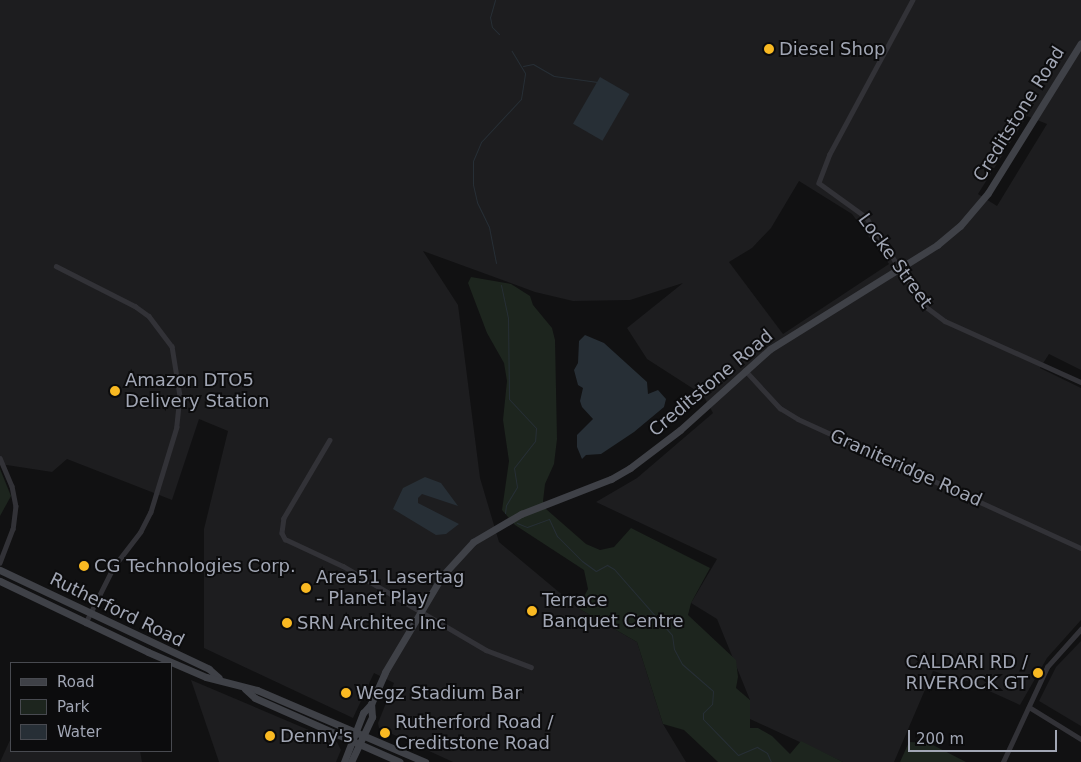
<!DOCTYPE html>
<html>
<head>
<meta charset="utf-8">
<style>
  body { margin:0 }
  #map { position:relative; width:1081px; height:762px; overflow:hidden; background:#111112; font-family:"DejaVu Sans",sans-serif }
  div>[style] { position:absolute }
  .built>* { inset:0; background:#1d1d1f }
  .green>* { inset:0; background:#1d251e }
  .water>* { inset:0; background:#272f36; transform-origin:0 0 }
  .stream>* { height:1px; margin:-0.5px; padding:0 0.5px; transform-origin:0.5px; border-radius:0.5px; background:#272f36 }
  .street>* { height:4.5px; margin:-2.25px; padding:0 2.25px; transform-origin:2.25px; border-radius:2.25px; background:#323237 }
  .secondary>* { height:7px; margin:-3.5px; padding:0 3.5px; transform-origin:3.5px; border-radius:3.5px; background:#3f4147 }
  .dots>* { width:14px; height:14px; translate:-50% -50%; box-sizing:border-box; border:2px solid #0c0c0d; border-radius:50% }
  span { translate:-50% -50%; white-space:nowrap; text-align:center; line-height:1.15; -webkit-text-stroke:4px #0c0c0d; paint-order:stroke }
  .poi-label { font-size:18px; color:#a1a6b4 }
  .left { translate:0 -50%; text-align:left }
  .right { translate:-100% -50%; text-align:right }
  .street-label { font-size:18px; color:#a1a6b4 }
  .legend { position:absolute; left:10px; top:662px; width:162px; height:90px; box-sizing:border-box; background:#0c0c0d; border:1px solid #484a50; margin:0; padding:6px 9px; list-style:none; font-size:15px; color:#a1a6b4 }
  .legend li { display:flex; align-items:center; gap:10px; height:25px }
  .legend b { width:25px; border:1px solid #484a50 }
  .scale { position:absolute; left:908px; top:730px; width:149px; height:22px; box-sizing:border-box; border:2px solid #a1a6b4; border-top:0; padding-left:6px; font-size:15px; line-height:18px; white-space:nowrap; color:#a1a6b4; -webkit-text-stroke:4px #0c0c0d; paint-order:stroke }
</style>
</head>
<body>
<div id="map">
  <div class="built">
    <i style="clip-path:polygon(evenodd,0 0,1081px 0,1081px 370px,1049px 354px,1040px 368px,1081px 388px,1081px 620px,1047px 658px,1020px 705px,967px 681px,933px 671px,894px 762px,843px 762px,750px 719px,750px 700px,717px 619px,691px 603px,717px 559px,596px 502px,637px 478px,713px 413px,703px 395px,647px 359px,627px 328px,683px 283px,630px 300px,573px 301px,535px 292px,423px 251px,458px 305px,480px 478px,499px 542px,578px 608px,637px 642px,663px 724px,686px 762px,453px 762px,379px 728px,378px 723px,394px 683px,374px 673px,353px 718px,204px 648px,204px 529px,228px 431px,199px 419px,172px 500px,67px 459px,52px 472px,0 464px,0 0,1027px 116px,1047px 124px,997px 206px,978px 194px,1027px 116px,0 0,799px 181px,852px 214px,889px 264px,783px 334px,729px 262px,752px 248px,771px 228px,799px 181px)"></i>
    <i style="clip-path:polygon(1081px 641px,1081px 726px,1039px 701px,1056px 667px)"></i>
    <i style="clip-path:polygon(191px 680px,337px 742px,341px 750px,336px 762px,219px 762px)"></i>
    <i style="clip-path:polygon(11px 738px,11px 751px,140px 751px,142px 762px,0 762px)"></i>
  </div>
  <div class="green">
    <i style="clip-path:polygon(471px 277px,511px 284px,530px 296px,533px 305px,552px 328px,555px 340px,557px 439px,554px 464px,545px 484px,543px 501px,546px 509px,586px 544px,600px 550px,614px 547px,631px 528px,710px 568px,691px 603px,688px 615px,736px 660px,738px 677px,736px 688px,750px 700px,750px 728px,758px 728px,772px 736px,790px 754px,801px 741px,843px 762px,718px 762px,684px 730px,663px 724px,637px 642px,578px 608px,588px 589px,584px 570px,515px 525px,502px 510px,509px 461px,503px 420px,507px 381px,504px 363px,487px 333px,468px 283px)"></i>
    <i style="clip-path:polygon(0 469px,11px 496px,0 516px)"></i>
    <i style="clip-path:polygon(909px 742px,929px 743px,966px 762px,900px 762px)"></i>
  </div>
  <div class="water">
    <i style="left:600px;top:77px;width:34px;height:54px;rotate:30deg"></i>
    <i style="clip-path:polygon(585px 335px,604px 343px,647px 382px,648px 394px,658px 390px,666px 399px,664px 407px,634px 432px,601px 454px,586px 455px,582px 459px,577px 447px,577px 435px,593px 419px,582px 407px,580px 401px,583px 388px,578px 385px,574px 370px,578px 363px,579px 341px)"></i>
    <i style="clip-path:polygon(425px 477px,441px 483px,458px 506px,422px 494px,418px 498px,418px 503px,459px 524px,446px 534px,436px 535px,393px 509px,403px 488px)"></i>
  </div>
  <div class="stream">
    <i style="left:495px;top:0;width:18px;rotate:106deg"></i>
    <i style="left:490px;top:17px;width:10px;rotate:79deg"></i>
    <i style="left:492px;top:27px;width:10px;rotate:45deg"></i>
    <i style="left:523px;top:66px;width:10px;rotate:-11deg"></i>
    <i style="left:533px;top:64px;width:24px;rotate:30deg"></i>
    <i style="left:554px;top:76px;width:44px;rotate:7.8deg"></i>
    <i style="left:496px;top:263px;width:37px;rotate:-101deg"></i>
    <i style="left:489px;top:227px;width:28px;rotate:-116deg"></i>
    <i style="left:477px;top:202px;width:18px;rotate:-103deg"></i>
    <i style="left:473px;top:184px;width:23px;rotate:-90deg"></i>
    <i style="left:473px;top:161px;width:21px;rotate:-67deg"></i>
    <i style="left:481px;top:142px;width:59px;rotate:-47.1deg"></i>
    <i style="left:521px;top:99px;width:26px;rotate:-81deg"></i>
    <i style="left:525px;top:73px;width:26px;rotate:-121deg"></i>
    <i style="left:501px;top:285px;width:34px;rotate:78deg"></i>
    <i style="left:508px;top:318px;width:81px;rotate:89.3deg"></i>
    <i style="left:509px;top:399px;width:40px;rotate:47deg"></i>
    <i style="left:536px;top:428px;width:13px;rotate:94deg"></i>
    <i style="left:535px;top:441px;width:34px;rotate:128deg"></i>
    <i style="left:514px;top:468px;width:19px;rotate:81deg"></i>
    <i style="left:517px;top:487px;width:21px;rotate:121deg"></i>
    <i style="left:506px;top:505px;width:8px;rotate:97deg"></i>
    <i style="left:517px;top:523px;width:11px;rotate:22deg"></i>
    <i style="left:527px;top:527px;width:23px;rotate:-20deg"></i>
    <i style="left:549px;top:519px;width:19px;rotate:65deg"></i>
    <i style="left:557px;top:536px;width:35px;rotate:45deg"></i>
    <i style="left:582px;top:561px;width:17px;rotate:36deg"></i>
    <i style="left:596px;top:571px;width:13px;rotate:-29deg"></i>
    <i style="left:607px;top:565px;width:8px;rotate:30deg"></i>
    <i style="left:614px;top:569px;width:88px;rotate:48.7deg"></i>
    <i style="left:672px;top:635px;width:14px;rotate:82deg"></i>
    <i style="left:674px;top:649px;width:17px;rotate:62deg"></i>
    <i style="left:682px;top:664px;width:41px;rotate:41.1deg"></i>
    <i style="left:713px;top:691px;width:13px;rotate:94deg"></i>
    <i style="left:712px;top:704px;width:13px;rotate:135deg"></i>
    <i style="left:703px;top:713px;width:6px;rotate:90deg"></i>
    <i style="left:703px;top:719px;width:50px;rotate:45.8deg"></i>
    <i style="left:738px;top:755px;width:21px;rotate:-23deg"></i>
    <i style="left:757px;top:747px;width:12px;rotate:31deg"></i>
    <i style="left:767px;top:753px;width:10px;rotate:66deg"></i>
  </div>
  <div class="street">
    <i style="left:913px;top:0;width:175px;rotate:118.3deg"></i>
    <i style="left:830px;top:154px;width:31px;rotate:111deg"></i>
    <i style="left:819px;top:183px;width:58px;rotate:35.9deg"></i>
    <i style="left:866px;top:217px;width:107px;rotate:56.5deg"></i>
    <i style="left:925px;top:306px;width:25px;rotate:37deg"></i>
    <i style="left:945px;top:321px;width:149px;rotate:24.2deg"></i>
    <i style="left:56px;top:266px;width:89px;rotate:26.9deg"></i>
    <i style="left:135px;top:306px;width:17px;rotate:36deg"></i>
    <i style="left:149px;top:316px;width:38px;rotate:53deg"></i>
    <i style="left:172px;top:346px;width:51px;rotate:80.9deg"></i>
    <i style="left:180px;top:396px;width:31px;rotate:96deg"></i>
    <i style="left:177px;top:427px;width:89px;rotate:107deg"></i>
    <i style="left:151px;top:512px;width:22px;rotate:117deg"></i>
    <i style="left:141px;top:532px;width:44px;rotate:127.6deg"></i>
    <i style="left:114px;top:567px;width:63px;rotate:116.6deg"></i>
    <i style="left:745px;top:370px;width:52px;rotate:47.4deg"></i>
    <i style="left:780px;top:408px;width:21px;rotate:31deg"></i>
    <i style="left:798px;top:419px;width:311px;rotate:24.5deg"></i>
    <i style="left:330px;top:440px;width:91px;rotate:120.5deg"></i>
    <i style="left:284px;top:518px;width:15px;rotate:98deg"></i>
    <i style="left:282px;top:533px;width:7px;rotate:63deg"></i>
    <i style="left:285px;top:539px;width:64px;rotate:25deg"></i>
    <i style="left:343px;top:566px;width:166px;rotate:30.4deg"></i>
    <i style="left:486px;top:650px;width:48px;rotate:20.7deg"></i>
    <i style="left:0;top:458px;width:30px;rotate:67deg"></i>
    <i style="left:12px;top:486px;width:20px;rotate:79deg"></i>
    <i style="left:16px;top:506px;width:23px;rotate:97deg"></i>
    <i style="left:13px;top:529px;width:36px;rotate:111deg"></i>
    <i style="left:1029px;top:707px;width:61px;rotate:31.6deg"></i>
    <i style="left:1003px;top:762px;width:105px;rotate:-65.1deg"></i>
    <i style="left:1047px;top:667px;width:51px;rotate:-48.2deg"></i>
  </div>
  <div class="secondary">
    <i style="left:0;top:570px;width:231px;rotate:25.3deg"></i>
    <i style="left:209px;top:669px;width:13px;rotate:42deg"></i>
    <i style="left:0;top:581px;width:164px;rotate:25.6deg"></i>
    <i style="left:148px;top:652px;width:63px;rotate:23.3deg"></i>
    <i style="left:206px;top:677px;width:53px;rotate:14.3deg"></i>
    <i style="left:257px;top:690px;width:183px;rotate:23.2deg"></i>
    <i style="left:245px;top:689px;width:13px;rotate:42deg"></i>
    <i style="left:255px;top:698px;width:158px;rotate:23.8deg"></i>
    <i style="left:344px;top:762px;width:53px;rotate:-68.8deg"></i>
    <i style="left:363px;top:713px;width:12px;rotate:-48deg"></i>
    <i style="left:351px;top:762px;width:50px;rotate:-65deg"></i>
    <i style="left:372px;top:717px;width:13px;rotate:-94deg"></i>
    <i style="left:371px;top:704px;width:35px;rotate:-66deg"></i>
    <i style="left:385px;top:672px;width:112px;rotate:-59.3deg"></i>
    <i style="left:442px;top:576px;width:46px;rotate:-47.6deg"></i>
    <i style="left:473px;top:542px;width:56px;rotate:-30.3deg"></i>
    <i style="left:521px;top:514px;width:97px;rotate:-21.3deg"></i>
    <i style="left:611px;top:479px;width:22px;rotate:-30deg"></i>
    <i style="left:630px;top:468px;width:63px;rotate:-37.2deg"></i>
    <i style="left:680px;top:430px;width:121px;rotate:-42deg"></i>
    <i style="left:770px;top:349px;width:197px;rotate:-31.9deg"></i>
    <i style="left:937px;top:245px;width:30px;rotate:-40deg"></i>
    <i style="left:960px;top:226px;width:43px;rotate:-49.7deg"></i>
    <i style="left:988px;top:193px;width:176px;rotate:-58.2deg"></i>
  </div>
  <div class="dots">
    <i style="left:769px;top:49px;background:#f9b922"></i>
    <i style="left:115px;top:391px;background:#f9b922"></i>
    <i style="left:84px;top:566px;background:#f9b922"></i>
    <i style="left:306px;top:588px;background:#f9b922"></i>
    <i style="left:532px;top:611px;background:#f9b922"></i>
    <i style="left:287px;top:623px;background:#f9b922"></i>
    <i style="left:1038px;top:673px;background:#f9b922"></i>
    <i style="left:346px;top:693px;background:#f9b922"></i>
    <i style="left:385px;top:733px;background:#f9b922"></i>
    <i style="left:270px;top:736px;background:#f9b922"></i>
  </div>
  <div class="poi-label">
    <span class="left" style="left:779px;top:49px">Diesel Shop</span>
    <span class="left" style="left:125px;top:391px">Amazon DTO5<br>Delivery Station</span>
    <span class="left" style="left:94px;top:566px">CG Technologies Corp.</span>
    <span class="left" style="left:316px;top:588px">Area51 Lasertag<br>- Planet Play</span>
    <span class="left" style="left:542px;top:611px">Terrace<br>Banquet Centre</span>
    <span class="left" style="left:297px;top:623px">SRN Architec Inc</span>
    <span class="right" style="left:1028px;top:673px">CALDARI RD /<br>RIVEROCK GT</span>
    <span class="left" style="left:356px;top:693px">Wegz Stadium Bar</span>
    <span class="left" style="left:395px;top:733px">Rutherford Road /<br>Creditstone Road</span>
    <span class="left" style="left:280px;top:736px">Denny's</span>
  </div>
  <div class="street-label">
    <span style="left:1019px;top:114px;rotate:-58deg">Creditstone Road</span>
    <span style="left:895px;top:261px;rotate:54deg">Locke Street</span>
    <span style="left:711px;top:383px;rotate:-40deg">Creditstone Road</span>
    <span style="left:906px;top:468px;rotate:24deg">Graniteridge Road</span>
    <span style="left:117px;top:610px;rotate:26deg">Rutherford Road</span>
  </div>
  <ul class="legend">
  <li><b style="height:6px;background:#3f4147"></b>Road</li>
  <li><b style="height:14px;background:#1d251e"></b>Park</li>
  <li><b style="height:14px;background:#272f36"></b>Water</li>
  </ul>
  <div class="scale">200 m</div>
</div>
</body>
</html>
